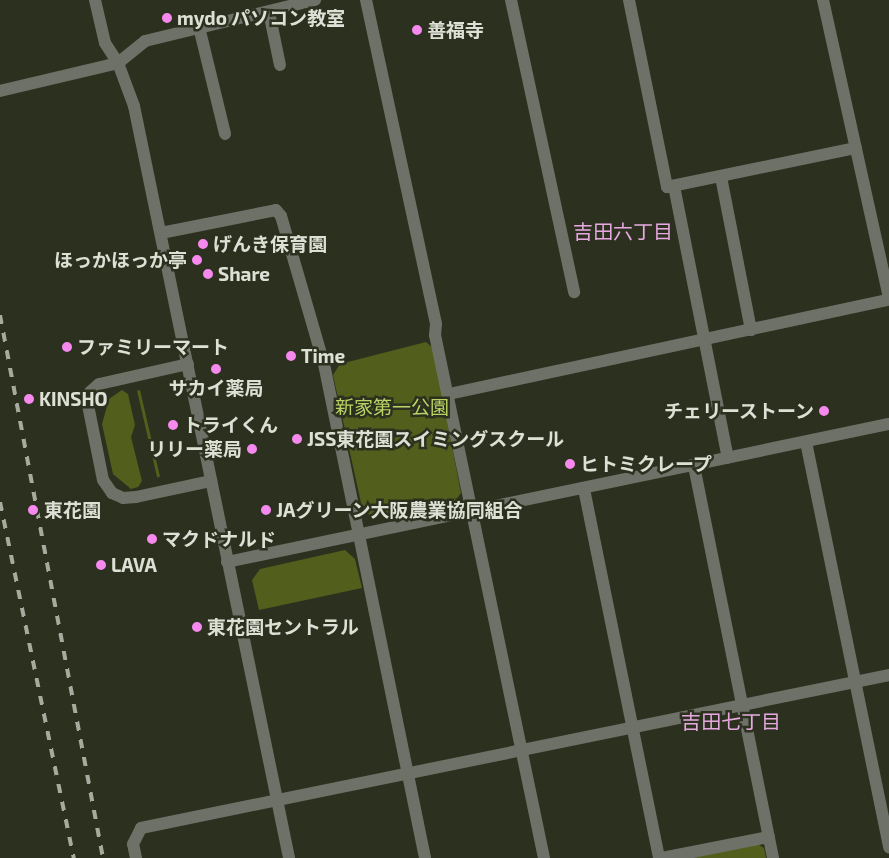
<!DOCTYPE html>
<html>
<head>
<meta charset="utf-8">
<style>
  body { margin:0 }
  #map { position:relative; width:889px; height:858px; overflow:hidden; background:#2c301f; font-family:"Exo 2","Noto Sans JP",sans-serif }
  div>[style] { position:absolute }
  .green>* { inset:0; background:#515e1c; transform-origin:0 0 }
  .minor>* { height:12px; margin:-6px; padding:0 6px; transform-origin:6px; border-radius:6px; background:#6e7168 }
  .rail>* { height:4px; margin-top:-2px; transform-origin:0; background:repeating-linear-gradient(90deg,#a7aa9d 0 9px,transparent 0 18px) }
  .dots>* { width:14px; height:14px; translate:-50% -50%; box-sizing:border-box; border:2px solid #2c301f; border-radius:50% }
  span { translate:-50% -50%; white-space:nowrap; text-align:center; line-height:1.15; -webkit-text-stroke:5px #2c301f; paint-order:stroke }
  .poi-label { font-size:19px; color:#dde0d5; font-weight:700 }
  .left { translate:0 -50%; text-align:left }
  .right { translate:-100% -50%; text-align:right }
  .park-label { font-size:19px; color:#bbd364 }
  .neighbourhood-label { font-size:20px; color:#e5a9df }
</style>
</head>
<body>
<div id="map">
  <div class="green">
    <i style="clip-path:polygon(426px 342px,433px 348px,461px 493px,455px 501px,373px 516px,363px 512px,333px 375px,340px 364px)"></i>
    <i style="clip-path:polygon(122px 390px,128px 394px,135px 425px,131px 437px,142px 481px,138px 487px,131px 489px,113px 474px,102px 424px,109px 399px)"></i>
    <i style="left:140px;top:390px;width:89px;height:3px;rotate:77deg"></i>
    <i style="clip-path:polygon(345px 550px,355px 559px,362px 588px,259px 610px,252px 580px,260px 569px)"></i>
    <i style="clip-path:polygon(756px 843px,764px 848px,766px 858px,689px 858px)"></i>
  </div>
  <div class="minor">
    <i style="left:95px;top:0;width:44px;rotate:76.9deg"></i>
    <i style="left:105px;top:43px;width:24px;rotate:57deg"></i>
    <i style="left:118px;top:63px;width:46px;rotate:69.6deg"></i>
    <i style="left:134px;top:106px;width:768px;rotate:78.35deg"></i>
    <i style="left:366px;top:0;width:331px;rotate:77.8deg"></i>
    <i style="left:436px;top:324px;width:11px;rotate:95deg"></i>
    <i style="left:435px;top:335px;width:534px;rotate:78.23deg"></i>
    <i style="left:511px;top:0;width:299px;rotate:77.8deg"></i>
    <i style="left:629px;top:0;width:191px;rotate:78.5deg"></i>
    <i style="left:667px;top:187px;width:193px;rotate:-11.7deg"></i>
    <i style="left:823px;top:0;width:304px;rotate:77.5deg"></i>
    <i style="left:269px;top:12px;width:54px;rotate:78.3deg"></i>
    <i style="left:199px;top:27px;width:110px;rotate:76.3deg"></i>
    <i style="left:0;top:91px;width:121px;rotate:-13.3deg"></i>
    <i style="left:118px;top:63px;width:35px;rotate:-39deg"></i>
    <i style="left:145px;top:41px;width:175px;rotate:-13.6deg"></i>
    <i style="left:721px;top:177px;width:156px;rotate:78.9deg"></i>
    <i style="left:674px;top:186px;width:277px;rotate:78.8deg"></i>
    <i style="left:161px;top:233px;width:117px;rotate:-11.3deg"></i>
    <i style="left:276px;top:210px;width:8px;rotate:50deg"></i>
    <i style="left:281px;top:216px;width:154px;rotate:73.8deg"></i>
    <i style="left:324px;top:364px;width:504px;rotate:78.44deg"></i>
    <i style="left:188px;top:364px;width:91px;rotate:167.3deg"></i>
    <i style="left:99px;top:384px;width:12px;rotate:138deg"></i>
    <i style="left:90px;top:392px;width:13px;rotate:99deg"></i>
    <i style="left:88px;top:405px;width:76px;rotate:78.7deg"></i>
    <i style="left:103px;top:480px;width:16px;rotate:55deg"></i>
    <i style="left:112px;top:493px;width:12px;rotate:24deg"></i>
    <i style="left:123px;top:498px;width:13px;rotate:-4deg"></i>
    <i style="left:136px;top:497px;width:77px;rotate:-12deg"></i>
    <i style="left:449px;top:394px;width:450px;rotate:-12.1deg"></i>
    <i style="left:806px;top:442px;width:414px;rotate:78.4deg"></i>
    <i style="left:694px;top:466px;width:400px;rotate:78.6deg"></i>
    <i style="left:584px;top:489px;width:377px;rotate:78.5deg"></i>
    <i style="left:227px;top:562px;width:676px;rotate:-11.78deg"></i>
    <i style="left:136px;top:858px;width:14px;rotate:-102deg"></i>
    <i style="left:133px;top:844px;width:18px;rotate:-63deg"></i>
    <i style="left:141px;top:828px;width:763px;rotate:-11.56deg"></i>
    <i style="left:662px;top:858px;width:109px;rotate:-11.1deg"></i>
  </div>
  <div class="rail">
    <i style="left:0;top:315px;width:553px;rotate:79.26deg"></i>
    <i style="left:0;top:502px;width:364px;rotate:78.3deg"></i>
  </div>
  <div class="dots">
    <i style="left:167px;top:18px;background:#f589ee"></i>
    <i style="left:417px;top:30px;background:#f589ee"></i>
    <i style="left:203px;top:244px;background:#f589ee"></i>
    <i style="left:197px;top:260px;background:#f589ee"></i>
    <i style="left:208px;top:274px;background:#f589ee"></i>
    <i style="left:67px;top:347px;background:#f589ee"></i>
    <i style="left:291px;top:356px;background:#f589ee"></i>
    <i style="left:216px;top:369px;background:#f589ee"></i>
    <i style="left:29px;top:399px;background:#f589ee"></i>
    <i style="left:824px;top:411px;background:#f589ee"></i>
    <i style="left:173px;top:425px;background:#f589ee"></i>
    <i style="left:297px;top:439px;background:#f589ee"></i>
    <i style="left:252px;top:449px;background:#f589ee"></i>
    <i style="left:570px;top:464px;background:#f589ee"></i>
    <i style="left:33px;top:510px;background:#f589ee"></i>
    <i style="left:266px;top:510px;background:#f589ee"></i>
    <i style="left:152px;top:539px;background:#f589ee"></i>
    <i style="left:101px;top:565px;background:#f589ee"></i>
    <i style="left:197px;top:627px;background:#f589ee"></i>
  </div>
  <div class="poi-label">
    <span class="left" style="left:177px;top:18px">mydo パソコン教室</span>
    <span class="left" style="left:427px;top:30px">善福寺</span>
    <span class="left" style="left:213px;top:244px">げんき保育園</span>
    <span class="right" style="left:187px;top:260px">ほっかほっか亭</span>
    <span class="left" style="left:218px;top:274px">Share</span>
    <span class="left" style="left:77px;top:347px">ファミリーマート</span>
    <span class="left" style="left:301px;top:356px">Time</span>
    <span style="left:216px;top:388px">サカイ薬局</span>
    <span class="left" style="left:39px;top:399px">KINSHO</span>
    <span class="right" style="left:814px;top:411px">チェリーストーン</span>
    <span class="left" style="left:183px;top:425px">トライくん</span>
    <span class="left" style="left:307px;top:439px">JSS東花園スイミングスクール</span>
    <span class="right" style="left:242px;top:449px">リリー薬局</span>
    <span class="left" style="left:580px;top:464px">ヒトミクレープ</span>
    <span class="left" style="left:44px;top:510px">東花園</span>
    <span class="left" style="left:276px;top:510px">JAグリーン大阪農業協同組合</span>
    <span class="left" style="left:162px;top:539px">マクドナルド</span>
    <span class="left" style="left:111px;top:565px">LAVA</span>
    <span class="left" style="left:207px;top:627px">東花園セントラル</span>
  </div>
  <div class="park-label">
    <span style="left:392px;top:407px">新家第一公園</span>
  </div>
  <div class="neighbourhood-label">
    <span style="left:623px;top:231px">吉田六丁目</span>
    <span style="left:731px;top:721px">吉田七丁目</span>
  </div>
</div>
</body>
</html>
